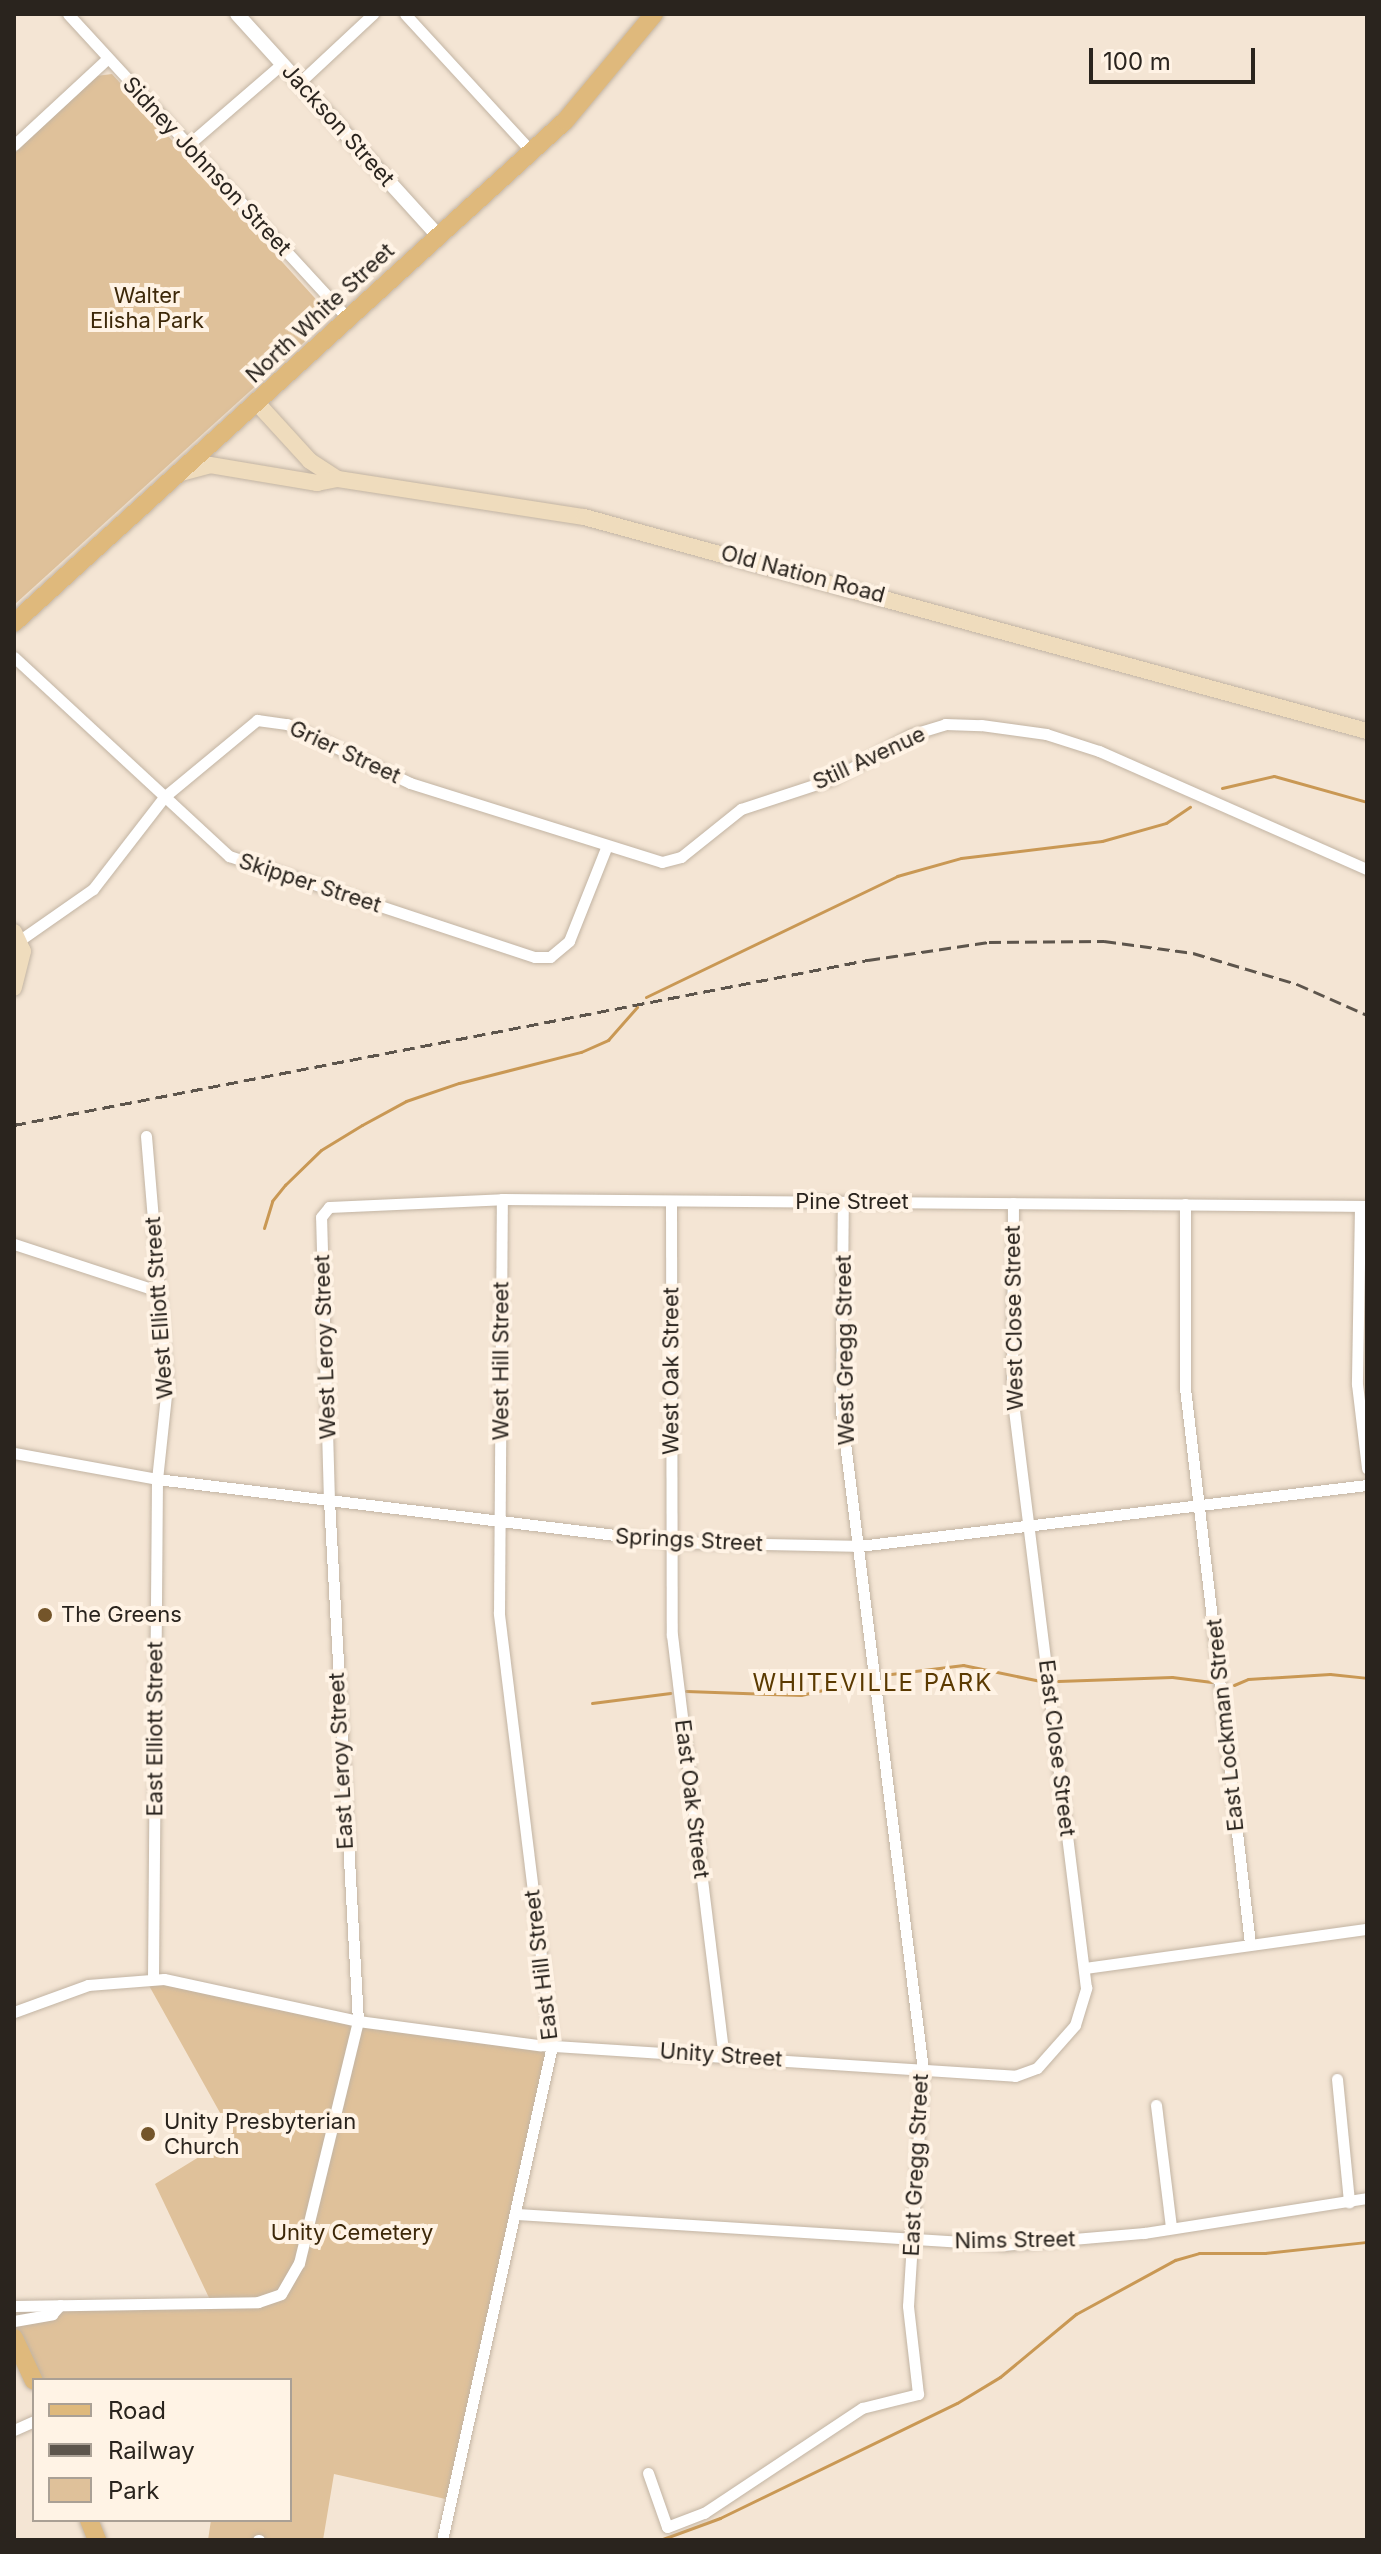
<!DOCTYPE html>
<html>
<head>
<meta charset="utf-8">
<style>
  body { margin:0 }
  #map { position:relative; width:1381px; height:2554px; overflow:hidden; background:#f4e5d4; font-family:Inter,sans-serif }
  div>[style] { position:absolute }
  .green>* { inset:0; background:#dfc19a }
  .stream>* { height:3px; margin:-1.5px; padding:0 1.5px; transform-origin:1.5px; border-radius:1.5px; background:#c99854 }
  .roads { filter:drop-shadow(0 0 2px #c2b4a3) drop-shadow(0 0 2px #c2b4a3) }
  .minor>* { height:11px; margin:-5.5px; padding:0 5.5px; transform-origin:5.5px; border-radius:5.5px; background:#fff }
  .tertiary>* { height:14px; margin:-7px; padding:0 7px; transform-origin:7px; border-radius:7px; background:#fff }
  .secondary>* { height:16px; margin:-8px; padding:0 8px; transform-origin:8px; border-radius:8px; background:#efdcbd }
  .primary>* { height:18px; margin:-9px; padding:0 9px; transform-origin:9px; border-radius:9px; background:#dfb97c }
  .rail>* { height:3px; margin-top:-1.5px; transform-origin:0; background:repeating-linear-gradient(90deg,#5d554c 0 12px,transparent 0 18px) }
  .dots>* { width:22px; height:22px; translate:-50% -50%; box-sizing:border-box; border:4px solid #fff3e5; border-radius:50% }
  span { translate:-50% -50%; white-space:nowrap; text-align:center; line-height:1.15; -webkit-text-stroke:8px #fff3e5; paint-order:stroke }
  .street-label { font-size:22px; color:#2a241e }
  .park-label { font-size:22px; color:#3d2809 }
  .poi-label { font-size:22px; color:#2a241e }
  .left { translate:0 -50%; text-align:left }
  .neighbourhood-label { font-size:24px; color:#5b3a01; letter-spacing:2px }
  .frame { position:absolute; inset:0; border:16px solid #2a241e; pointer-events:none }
  .legend { position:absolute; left:32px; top:2378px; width:260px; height:144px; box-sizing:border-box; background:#fff3e5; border:2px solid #aaa095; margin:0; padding:10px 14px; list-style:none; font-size:24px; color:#2a241e }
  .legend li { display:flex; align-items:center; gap:16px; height:40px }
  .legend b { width:40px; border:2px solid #aaa095 }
  .scale { position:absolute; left:1089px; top:48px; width:166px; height:36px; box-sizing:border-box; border:4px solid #2a241e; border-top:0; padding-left:10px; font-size:24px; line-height:28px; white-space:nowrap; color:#2a241e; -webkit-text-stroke:6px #fff3e5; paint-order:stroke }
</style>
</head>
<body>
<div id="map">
  <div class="green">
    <i style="clip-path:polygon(112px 74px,332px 317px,14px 605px,14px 154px,96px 76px)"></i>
    <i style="clip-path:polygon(164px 1981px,290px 2009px,549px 2048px,450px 2500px,334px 2474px,323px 2540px,208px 2540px,211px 2520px,290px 2520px,290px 2380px,37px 2380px,14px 2322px,61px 2307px,212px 2304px,155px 2184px,233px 2136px,147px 1982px)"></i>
  </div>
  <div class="stream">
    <i style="left:1222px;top:788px;width:53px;rotate:-13deg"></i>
    <i style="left:1274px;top:776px;width:97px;rotate:15.6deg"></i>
    <i style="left:646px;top:997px;width:279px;rotate:-25.7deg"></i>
    <i style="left:897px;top:876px;width:66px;rotate:-15.7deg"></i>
    <i style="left:961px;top:858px;width:142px;rotate:-6.9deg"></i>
    <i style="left:1102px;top:841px;width:66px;rotate:-15.7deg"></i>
    <i style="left:1166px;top:823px;width:29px;rotate:-34deg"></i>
    <i style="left:264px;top:1228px;width:28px;rotate:-73deg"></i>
    <i style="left:272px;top:1201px;width:21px;rotate:-51deg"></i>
    <i style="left:285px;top:1185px;width:50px;rotate:-44.2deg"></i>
    <i style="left:321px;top:1150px;width:48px;rotate:-31.4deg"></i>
    <i style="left:362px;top:1125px;width:50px;rotate:-28.6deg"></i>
    <i style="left:406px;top:1101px;width:56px;rotate:-18.8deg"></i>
    <i style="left:459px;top:1083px;width:126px;rotate:-14.3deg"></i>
    <i style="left:581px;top:1052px;width:30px;rotate:-24deg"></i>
    <i style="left:608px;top:1040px;width:44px;rotate:-48.7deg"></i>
    <i style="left:883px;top:1675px;width:81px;rotate:-7.1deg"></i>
    <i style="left:963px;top:1665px;width:79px;rotate:11.7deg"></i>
    <i style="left:1058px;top:1681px;width:114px;rotate:-2deg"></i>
    <i style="left:1172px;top:1677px;width:40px;rotate:7.1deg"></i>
    <i style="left:1234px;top:1685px;width:15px;rotate:-23deg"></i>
    <i style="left:1248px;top:1679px;width:82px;rotate:-3.5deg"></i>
    <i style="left:1330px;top:1674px;width:37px;rotate:6deg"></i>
    <i style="left:686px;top:1691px;width:115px;rotate:2deg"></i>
    <i style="left:801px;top:1695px;width:67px;rotate:-13deg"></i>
    <i style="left:592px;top:1703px;width:79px;rotate:-7.3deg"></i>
    <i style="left:660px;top:2540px;width:64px;rotate:-20.1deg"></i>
    <i style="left:720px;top:2518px;width:263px;rotate:-25.9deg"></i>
    <i style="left:957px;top:2403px;width:50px;rotate:-31.2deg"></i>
    <i style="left:1000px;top:2377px;width:99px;rotate:-39.7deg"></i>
    <i style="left:1076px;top:2314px;width:113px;rotate:-28.6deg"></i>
    <i style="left:1175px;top:2260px;width:25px;rotate:-16deg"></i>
    <i style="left:1199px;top:2253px;width:66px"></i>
    <i style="left:1265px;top:2253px;width:103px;rotate:-6.2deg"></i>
  </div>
  <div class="roads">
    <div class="minor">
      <i style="left:68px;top:14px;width:412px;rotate:47.4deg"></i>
      <i style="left:405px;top:14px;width:188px;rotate:47.4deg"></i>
      <i style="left:300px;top:82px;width:100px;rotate:-43deg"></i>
      <i style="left:189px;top:144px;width:124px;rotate:-40.8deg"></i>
      <i style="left:14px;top:145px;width:127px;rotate:-42.8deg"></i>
      <i style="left:14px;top:657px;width:293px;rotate:42.8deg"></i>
      <i style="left:229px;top:856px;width:322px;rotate:18.3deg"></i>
      <i style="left:535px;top:957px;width:15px"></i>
      <i style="left:550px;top:957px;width:25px;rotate:-40deg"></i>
      <i style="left:569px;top:941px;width:100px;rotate:-68.3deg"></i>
      <i style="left:20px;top:940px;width:89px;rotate:-34.9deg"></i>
      <i style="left:93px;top:889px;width:116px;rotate:-52.3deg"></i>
      <i style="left:164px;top:797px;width:121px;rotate:-39.6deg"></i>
      <i style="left:257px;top:720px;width:30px;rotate:8deg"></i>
      <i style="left:287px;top:724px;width:136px;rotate:25.6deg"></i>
      <i style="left:410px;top:783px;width:264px;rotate:17.4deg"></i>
      <i style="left:662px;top:862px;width:20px;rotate:-15deg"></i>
      <i style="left:681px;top:857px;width:77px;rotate:-38.7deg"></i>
      <i style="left:741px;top:809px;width:96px;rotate:-18.2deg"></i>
      <i style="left:832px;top:779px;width:90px;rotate:-29.4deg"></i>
      <i style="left:910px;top:735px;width:37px;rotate:-17deg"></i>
      <i style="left:945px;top:724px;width:36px;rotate:2deg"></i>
      <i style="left:981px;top:725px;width:66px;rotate:7.9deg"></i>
      <i style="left:1046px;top:734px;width:56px;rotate:17.8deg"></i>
      <i style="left:1099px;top:751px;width:293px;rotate:23.8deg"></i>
      <i style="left:146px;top:1136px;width:251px;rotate:85.2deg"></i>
      <i style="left:167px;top:1386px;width:94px;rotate:96.1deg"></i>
      <i style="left:157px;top:1479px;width:500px;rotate:90.46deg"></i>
      <i style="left:671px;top:1201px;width:434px;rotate:89.9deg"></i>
      <i style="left:672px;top:1635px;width:424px;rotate:83deg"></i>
      <i style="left:1185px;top:1204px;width:184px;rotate:90deg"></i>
      <i style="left:1185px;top:1388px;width:560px;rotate:83.33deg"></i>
      <i style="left:1360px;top:1206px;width:178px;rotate:91deg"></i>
      <i style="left:1357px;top:1384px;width:85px;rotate:83.2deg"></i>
      <i style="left:14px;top:1244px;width:151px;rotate:18.1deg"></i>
      <i style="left:14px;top:1453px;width:145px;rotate:10.3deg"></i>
      <i style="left:157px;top:1479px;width:519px;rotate:6.97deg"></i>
      <i style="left:672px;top:1542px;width:187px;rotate:1.2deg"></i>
      <i style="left:859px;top:1546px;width:512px;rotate:-6.85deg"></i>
      <i style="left:1085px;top:1968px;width:285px;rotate:-7.9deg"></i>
      <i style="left:14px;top:2012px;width:79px;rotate:-20deg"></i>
      <i style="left:88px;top:1985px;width:76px;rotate:-4.5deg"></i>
      <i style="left:164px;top:1979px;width:198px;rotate:12.2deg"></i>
      <i style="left:358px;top:2021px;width:183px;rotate:7.6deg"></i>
      <i style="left:539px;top:2045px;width:477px;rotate:3.7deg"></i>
      <i style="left:1015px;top:2076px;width:23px;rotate:-20deg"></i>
      <i style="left:1037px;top:2068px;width:57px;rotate:-48.5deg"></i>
      <i style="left:1075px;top:2025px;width:39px;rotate:-73deg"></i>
      <i style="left:1086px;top:1988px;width:599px;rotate:-97.1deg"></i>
      <i style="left:1012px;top:1394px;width:191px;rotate:-89.7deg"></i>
      <i style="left:1337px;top:2079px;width:124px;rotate:84.4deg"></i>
      <i style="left:1156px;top:2105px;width:123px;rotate:83deg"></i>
      <i style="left:517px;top:2214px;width:487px;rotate:3.6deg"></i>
      <i style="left:1003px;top:2245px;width:142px;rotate:-4.9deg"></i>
      <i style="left:1144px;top:2233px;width:226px;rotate:-8.9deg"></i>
      <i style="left:14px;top:2306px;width:244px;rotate:-0.9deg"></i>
      <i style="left:258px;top:2302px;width:24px;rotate:-19deg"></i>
      <i style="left:281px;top:2294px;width:36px;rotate:-60deg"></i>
      <i style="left:299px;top:2263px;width:249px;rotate:-76.3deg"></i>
      <i style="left:358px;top:2021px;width:521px;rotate:-93.19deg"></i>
      <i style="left:329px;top:1501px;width:284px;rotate:-91.6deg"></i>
      <i style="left:321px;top:1217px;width:13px;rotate:-51deg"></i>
      <i style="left:329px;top:1207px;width:173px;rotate:-2.6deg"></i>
      <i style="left:502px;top:1199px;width:865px;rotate:0.46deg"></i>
      <i style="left:14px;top:2321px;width:39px;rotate:-10deg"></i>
      <i style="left:52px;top:2314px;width:12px;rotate:-48deg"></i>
      <i style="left:14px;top:2430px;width:22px;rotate:-24deg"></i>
      <i style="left:648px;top:2473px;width:57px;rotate:70.6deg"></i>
      <i style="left:667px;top:2527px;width:40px;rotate:-21deg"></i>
      <i style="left:704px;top:2513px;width:190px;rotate:-33.6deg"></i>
      <i style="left:862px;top:2408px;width:58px;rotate:-14deg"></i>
      <i style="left:918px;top:2394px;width:89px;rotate:-96.5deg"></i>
      <i style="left:908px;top:2306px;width:236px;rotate:-86.4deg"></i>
      <i style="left:923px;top:2070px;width:664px;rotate:-97.09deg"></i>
      <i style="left:841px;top:1411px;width:209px;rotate:-89.5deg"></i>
      <i style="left:258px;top:2540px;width:1px"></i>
      <i style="left:442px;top:2540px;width:506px;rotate:-77.45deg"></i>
      <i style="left:552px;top:2046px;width:436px;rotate:-97deg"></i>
      <i style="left:499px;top:1613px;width:414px;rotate:-89.6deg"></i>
    </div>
    <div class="tertiary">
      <i style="left:237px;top:14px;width:299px;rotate:47.8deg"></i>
    </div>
    <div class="secondary">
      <i style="left:258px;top:404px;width:77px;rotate:47.6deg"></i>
      <i style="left:310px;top:461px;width:33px;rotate:33deg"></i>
      <i style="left:338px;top:479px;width:249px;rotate:8.8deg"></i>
      <i style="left:584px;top:517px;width:812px;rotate:15.29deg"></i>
      <i style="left:181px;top:473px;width:30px;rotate:-15deg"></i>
      <i style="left:210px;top:465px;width:109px;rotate:9.5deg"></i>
      <i style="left:317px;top:483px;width:21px;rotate:-11deg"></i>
      <i style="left:14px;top:932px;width:21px;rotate:65deg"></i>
      <i style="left:23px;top:951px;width:38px;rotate:104deg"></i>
    </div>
    <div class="primary">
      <i style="left:14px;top:623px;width:745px;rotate:-42.34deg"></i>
      <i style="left:565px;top:121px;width:139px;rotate:-50.2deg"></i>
      <i style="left:14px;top:2338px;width:47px;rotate:65.1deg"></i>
      <i style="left:89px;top:2520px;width:22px;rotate:68deg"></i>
    </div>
  </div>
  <div class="rail">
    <i style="left:14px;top:1125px;width:870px;rotate:-10.94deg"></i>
    <i style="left:868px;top:960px;width:122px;rotate:-8.5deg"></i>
    <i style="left:989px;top:942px;width:115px;rotate:-0.5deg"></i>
    <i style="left:1104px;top:941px;width:90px;rotate:7.7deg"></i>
    <i style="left:1193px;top:953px;width:109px;rotate:16.6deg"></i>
    <i style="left:1297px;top:984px;width:77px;rotate:23.9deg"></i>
  </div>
  <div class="dots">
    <i style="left:45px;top:1615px;background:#74552a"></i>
    <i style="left:148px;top:2134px;background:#74552a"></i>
  </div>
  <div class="street-label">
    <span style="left:338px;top:125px;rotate:48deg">Jackson Street</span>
    <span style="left:207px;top:166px;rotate:47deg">Sidney Johnson Street</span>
    <span style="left:320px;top:313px;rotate:-43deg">North White Street</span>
    <span style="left:803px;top:574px;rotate:15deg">Old Nation Road</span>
    <span style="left:345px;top:752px;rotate:25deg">Grier Street</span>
    <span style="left:869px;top:758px;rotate:-25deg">Still Avenue</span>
    <span style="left:310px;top:883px;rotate:18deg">Skipper Street</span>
    <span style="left:852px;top:1202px">Pine Street</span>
    <span style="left:159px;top:1308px;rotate:-94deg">West Elliott Street</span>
    <span style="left:1014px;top:1318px;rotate:-91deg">West Close Street</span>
    <span style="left:325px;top:1347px;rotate:-92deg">West Leroy Street</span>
    <span style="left:845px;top:1350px;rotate:-91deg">West Gregg Street</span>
    <span style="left:501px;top:1361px;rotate:-90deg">West Hill Street</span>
    <span style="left:671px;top:1371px;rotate:-90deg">West Oak Street</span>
    <span style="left:689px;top:1540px;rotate:3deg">Springs Street</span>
    <span style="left:1225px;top:1725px;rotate:-96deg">East Lockman Street</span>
    <span style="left:155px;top:1729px;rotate:-90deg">East Elliott Street</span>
    <span style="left:1057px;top:1748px;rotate:83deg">East Close Street</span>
    <span style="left:341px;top:1761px;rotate:-93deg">East Leroy Street</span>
    <span style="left:692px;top:1799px;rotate:83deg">East Oak Street</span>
    <span style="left:541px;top:1965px;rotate:-97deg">East Hill Street</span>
    <span style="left:721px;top:2055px;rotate:4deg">Unity Street</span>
    <span style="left:916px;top:2165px;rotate:-87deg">East Gregg Street</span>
    <span style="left:1015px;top:2240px;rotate:-1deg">Nims Street</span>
  </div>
  <div class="park-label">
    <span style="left:147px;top:308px">Walter<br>Elisha Park</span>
    <span style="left:352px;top:2233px">Unity Cemetery</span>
  </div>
  <div class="poi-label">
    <span class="left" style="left:61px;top:1615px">The Greens</span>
    <span class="left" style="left:164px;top:2134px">Unity Presbyterian<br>Church</span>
  </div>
  <div class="neighbourhood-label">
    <span style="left:873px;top:1683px">WHITEVILLE PARK</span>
  </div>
  <div class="frame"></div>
  <ul class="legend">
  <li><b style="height:10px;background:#dfb97c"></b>Road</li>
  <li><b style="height:10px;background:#5d554c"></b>Railway</li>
  <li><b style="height:22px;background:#dfc19a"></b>Park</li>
  </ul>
  <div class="scale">100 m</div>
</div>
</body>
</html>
